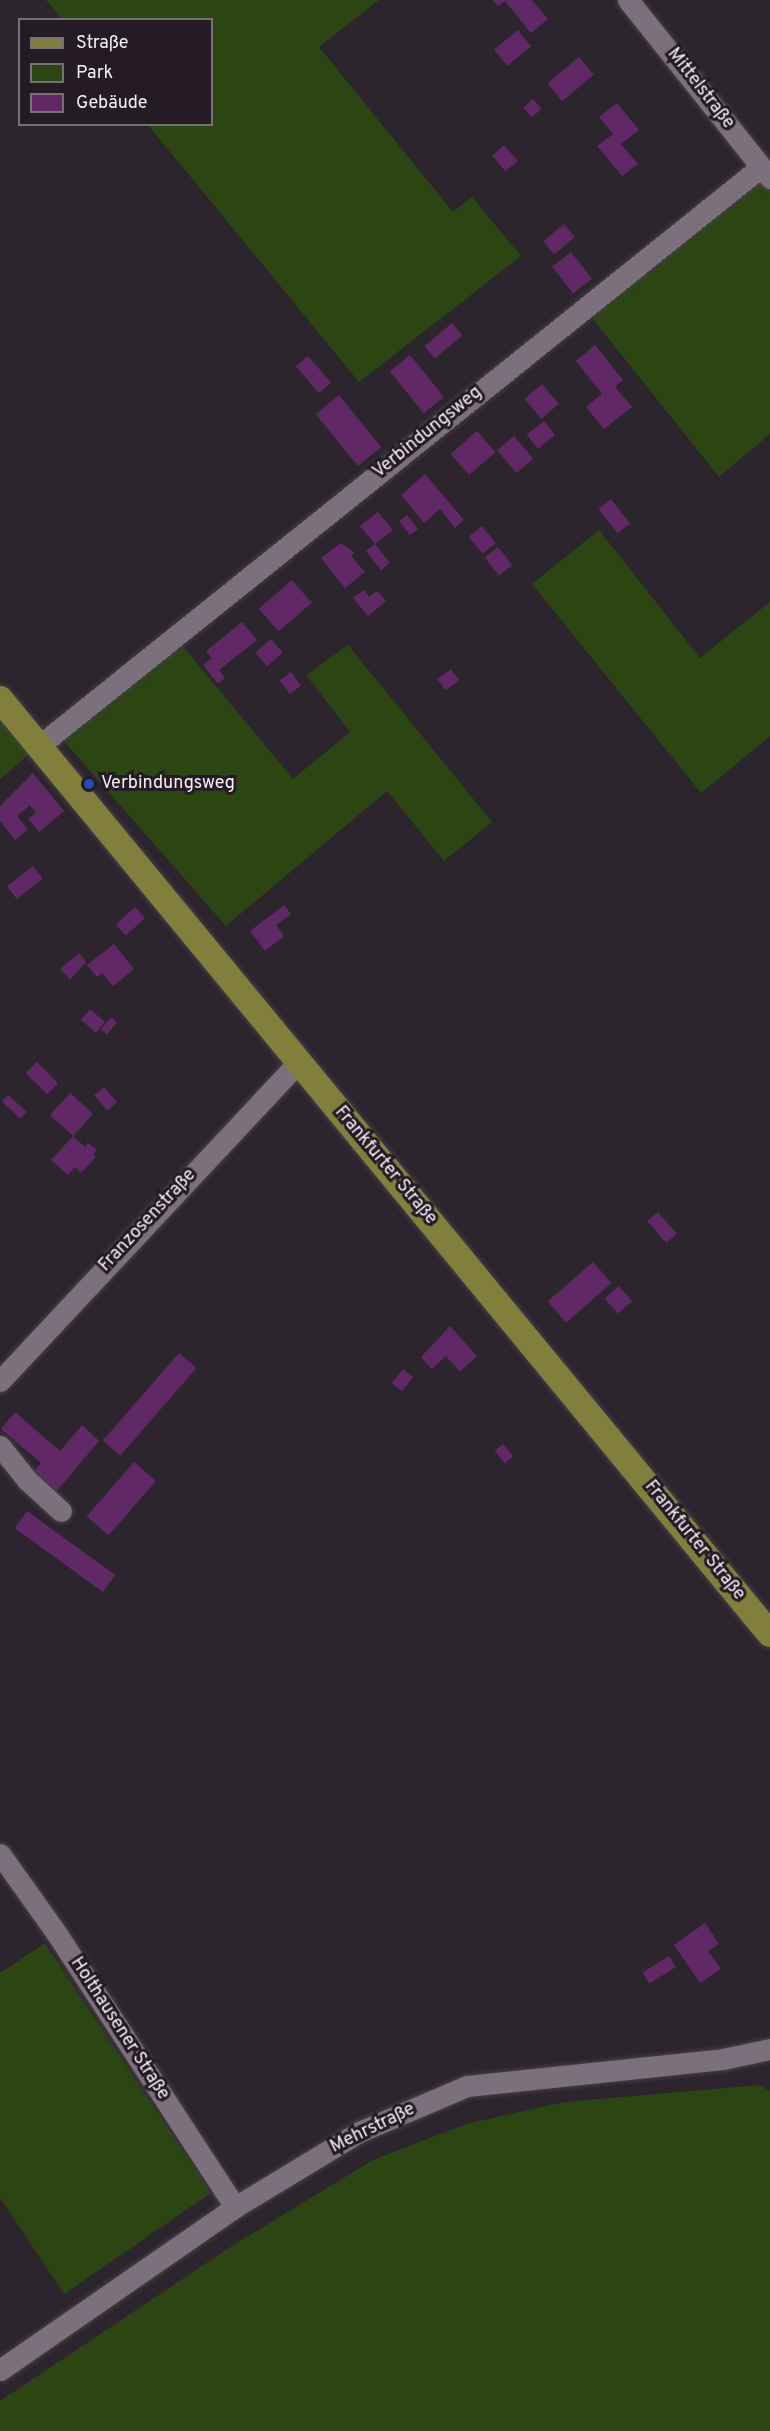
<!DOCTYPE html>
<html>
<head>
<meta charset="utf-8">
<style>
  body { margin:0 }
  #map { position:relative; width:770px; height:2431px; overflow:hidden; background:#2d252e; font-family:Overpass,sans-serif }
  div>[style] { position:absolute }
  .green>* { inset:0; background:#2c4513 }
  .building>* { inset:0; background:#602965; transform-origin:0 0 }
  .roads { filter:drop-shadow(0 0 2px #464047) drop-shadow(0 0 2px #464047) }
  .minor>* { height:21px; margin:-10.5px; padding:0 10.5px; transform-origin:10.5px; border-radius:10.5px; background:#7b707b }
  .major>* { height:26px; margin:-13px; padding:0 13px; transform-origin:13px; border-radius:13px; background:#827e3b }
  .dots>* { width:16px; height:16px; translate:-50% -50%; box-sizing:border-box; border:3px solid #241b24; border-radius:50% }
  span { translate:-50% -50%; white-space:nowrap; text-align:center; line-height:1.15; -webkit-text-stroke:6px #241b24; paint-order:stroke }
  .street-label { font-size:18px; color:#f6f0f6 }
  .poi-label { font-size:18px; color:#f6f0f6 }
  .left { translate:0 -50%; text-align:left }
  .legend { position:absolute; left:18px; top:18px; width:195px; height:108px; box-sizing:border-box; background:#241b24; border:2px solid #787078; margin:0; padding:8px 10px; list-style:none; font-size:18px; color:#f6f0f6 }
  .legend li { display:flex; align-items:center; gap:12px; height:30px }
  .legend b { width:30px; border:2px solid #787078 }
</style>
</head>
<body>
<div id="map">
  <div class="green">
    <i style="clip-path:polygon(46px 0,379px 0,319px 47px,453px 212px,472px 197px,521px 256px,359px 382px,148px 125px,212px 124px,212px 20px,62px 19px)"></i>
    <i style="clip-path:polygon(761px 167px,770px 178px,770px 434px,719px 477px,584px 308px)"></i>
    <i style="clip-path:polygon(599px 530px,700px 658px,770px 602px,770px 736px,701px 793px,532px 584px)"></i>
    <i style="clip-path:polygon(180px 643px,293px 779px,350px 732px,306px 675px,348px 645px,492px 822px,444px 861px,387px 791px,226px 926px,56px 732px)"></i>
    <i style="clip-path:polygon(0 699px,40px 745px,0 779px)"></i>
    <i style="clip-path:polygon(45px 1943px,211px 2193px,64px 2294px,0 2198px,0 1973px)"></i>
    <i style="clip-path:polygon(760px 2085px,770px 2091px,770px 2431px,0 2431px,0 2401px,235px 2244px,373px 2160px,466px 2124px,564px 2102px)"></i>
  </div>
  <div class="building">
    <i style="clip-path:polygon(493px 0,532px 0,548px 19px,531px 33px,505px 1px,498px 6px)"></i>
    <i style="left:518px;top:30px;width:21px;height:31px;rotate:51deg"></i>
    <i style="left:579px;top:57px;width:23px;height:41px;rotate:50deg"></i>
    <i style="left:533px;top:99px;width:13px;height:13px;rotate:48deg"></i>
    <i style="clip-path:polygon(617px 103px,639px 130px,621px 144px,638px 164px,622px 176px,597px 146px,613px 134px,599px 117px)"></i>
    <i style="left:504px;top:145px;width:21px;height:16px;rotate:49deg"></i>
    <i style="left:564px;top:224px;width:17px;height:27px;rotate:50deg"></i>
    <i style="left:571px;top:252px;width:34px;height:24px;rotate:52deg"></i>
    <i style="left:452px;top:323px;width:16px;height:36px;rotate:50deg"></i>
    <i style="clip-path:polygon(595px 345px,623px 380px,615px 387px,632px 407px,604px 429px,586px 407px,602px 394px,576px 361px)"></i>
    <i style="left:410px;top:355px;width:54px;height:26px;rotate:51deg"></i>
    <i style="left:308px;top:356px;width:35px;height:16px;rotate:49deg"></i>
    <i style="left:542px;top:384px;width:26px;height:23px;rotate:50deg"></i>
    <i style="left:339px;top:395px;width:67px;height:30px;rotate:51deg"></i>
    <i style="left:544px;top:421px;width:18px;height:22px;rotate:52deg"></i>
    <i style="left:477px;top:431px;width:28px;height:35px;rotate:49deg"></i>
    <i style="left:514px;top:436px;width:30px;height:22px;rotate:50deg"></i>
    <i style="clip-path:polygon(425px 474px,464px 520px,455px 528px,440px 509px,424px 523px,401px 495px)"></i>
    <i style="left:611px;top:499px;width:31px;height:16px;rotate:52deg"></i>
    <i style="clip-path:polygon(378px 512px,393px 530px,375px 544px,390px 563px,381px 570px,366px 551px,375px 544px,360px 526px)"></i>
    <i style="left:407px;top:515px;width:18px;height:10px;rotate:52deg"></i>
    <i style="left:482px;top:526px;width:22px;height:17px;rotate:51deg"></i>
    <i style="clip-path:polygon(341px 543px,355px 553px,351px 556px,365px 572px,345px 588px,321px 558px)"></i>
    <i style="left:498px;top:547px;width:23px;height:17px;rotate:52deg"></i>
    <i style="left:292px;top:580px;width:30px;height:44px;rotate:49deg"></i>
    <i style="clip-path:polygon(364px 590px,369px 597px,377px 591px,386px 601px,368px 616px,353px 598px)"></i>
    <i style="clip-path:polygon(242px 622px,257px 640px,219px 670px,225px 678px,218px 684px,203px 665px,212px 658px,206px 651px)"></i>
    <i style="left:271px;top:639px;width:18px;height:21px;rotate:49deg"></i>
    <i style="left:451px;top:669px;width:14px;height:17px;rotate:54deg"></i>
    <i style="left:291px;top:672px;width:17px;height:14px;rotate:54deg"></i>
    <i style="clip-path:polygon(33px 773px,64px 811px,39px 832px,28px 819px,36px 813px,30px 805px,17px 816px,28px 829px,15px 840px,0 821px,0 806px)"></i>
    <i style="left:33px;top:866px;width:16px;height:33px;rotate:52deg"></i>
    <i style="clip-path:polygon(284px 905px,291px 914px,276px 925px,284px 936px,265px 951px,250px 931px)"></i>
    <i style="left:135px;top:907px;width:15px;height:26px;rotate:48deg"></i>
    <i style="clip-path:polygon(114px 944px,134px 969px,113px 986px,102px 973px,97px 977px,87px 965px)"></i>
    <i style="clip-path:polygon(79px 953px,86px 962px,70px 980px,60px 969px)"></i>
    <i style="left:90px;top:1009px;width:20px;height:14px;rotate:41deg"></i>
    <i style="left:111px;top:1017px;width:8px;height:16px;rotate:40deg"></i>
    <i style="left:37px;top:1062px;width:30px;height:16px;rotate:45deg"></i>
    <i style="left:104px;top:1087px;width:20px;height:13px;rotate:49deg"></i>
    <i style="left:70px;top:1093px;width:31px;height:30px;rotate:42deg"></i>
    <i style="left:8px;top:1095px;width:25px;height:9px;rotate:42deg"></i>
    <i style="clip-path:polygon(73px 1136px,85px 1147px,88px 1143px,97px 1150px,93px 1154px,96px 1157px,81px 1173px,75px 1167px,68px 1175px,51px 1160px)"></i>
    <i style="left:658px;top:1212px;width:29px;height:14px;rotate:49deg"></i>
    <i style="left:593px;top:1262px;width:28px;height:60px;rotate:49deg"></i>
    <i style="left:619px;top:1286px;width:20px;height:19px;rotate:49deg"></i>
    <i style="clip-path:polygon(450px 1326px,477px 1356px,460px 1372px,446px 1356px,432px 1369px,421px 1357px)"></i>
    <i style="left:179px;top:1353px;width:23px;height:116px;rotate:41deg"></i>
    <i style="left:403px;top:1369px;width:13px;height:18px;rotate:39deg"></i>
    <i style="clip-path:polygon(15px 1412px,60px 1451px,82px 1425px,99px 1441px,55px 1493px,32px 1474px,41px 1463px,1px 1429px)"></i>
    <i style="left:503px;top:1444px;width:16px;height:11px;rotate:50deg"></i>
    <i style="left:134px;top:1462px;width:29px;height:72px;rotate:41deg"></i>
    <i style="left:27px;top:1511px;width:109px;height:21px;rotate:36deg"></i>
    <i style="clip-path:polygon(705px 1923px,719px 1944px,708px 1951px,721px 1969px,700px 1983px,674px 1945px)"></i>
    <i style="left:669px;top:1956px;width:13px;height:31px;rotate:58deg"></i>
  </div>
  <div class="roads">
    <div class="minor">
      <i style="left:628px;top:0;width:228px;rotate:51.4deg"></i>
      <i style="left:40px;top:745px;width:924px;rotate:-38.72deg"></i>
      <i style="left:0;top:1381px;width:437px;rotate:-46.9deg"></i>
      <i style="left:0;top:1446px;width:43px;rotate:51.5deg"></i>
      <i style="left:27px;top:1480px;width:46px;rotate:42.4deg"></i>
      <i style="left:0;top:1854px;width:98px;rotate:54.5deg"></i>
      <i style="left:57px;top:1934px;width:326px;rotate:56.9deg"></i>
      <i style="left:0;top:2370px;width:286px;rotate:-34.7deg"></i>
      <i style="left:235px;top:2207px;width:145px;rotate:-31.2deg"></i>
      <i style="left:359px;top:2132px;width:117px;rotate:-23.1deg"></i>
      <i style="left:467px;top:2086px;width:257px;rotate:-6deg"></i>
      <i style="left:723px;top:2059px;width:48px;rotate:-12deg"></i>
    </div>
    <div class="major">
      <i style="left:0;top:699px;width:1211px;rotate:50.53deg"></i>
    </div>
  </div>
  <div class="dots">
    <i style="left:89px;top:784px;background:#1a4fb4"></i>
  </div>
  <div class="street-label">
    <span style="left:700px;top:89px;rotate:52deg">Mittelstraße</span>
    <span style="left:428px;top:433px;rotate:-39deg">Verbindungsweg</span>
    <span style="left:385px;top:1166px;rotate:50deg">Frankfurter Straße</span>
    <span style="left:148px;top:1221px;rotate:-47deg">Franzosenstraße</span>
    <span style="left:694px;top:1541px;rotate:51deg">Frankfurter Straße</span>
    <span style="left:119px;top:2029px;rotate:57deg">Holthausener Straße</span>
    <span style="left:373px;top:2129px;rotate:-26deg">Mehrstraße</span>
  </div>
  <div class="poi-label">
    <span class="left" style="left:101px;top:784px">Verbindungsweg</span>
  </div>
  <ul class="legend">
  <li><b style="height:8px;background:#827e3b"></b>Straße</li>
  <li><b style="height:16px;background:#2c4513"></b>Park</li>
  <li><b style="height:16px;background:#602965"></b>Gebäude</li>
  </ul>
</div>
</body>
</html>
